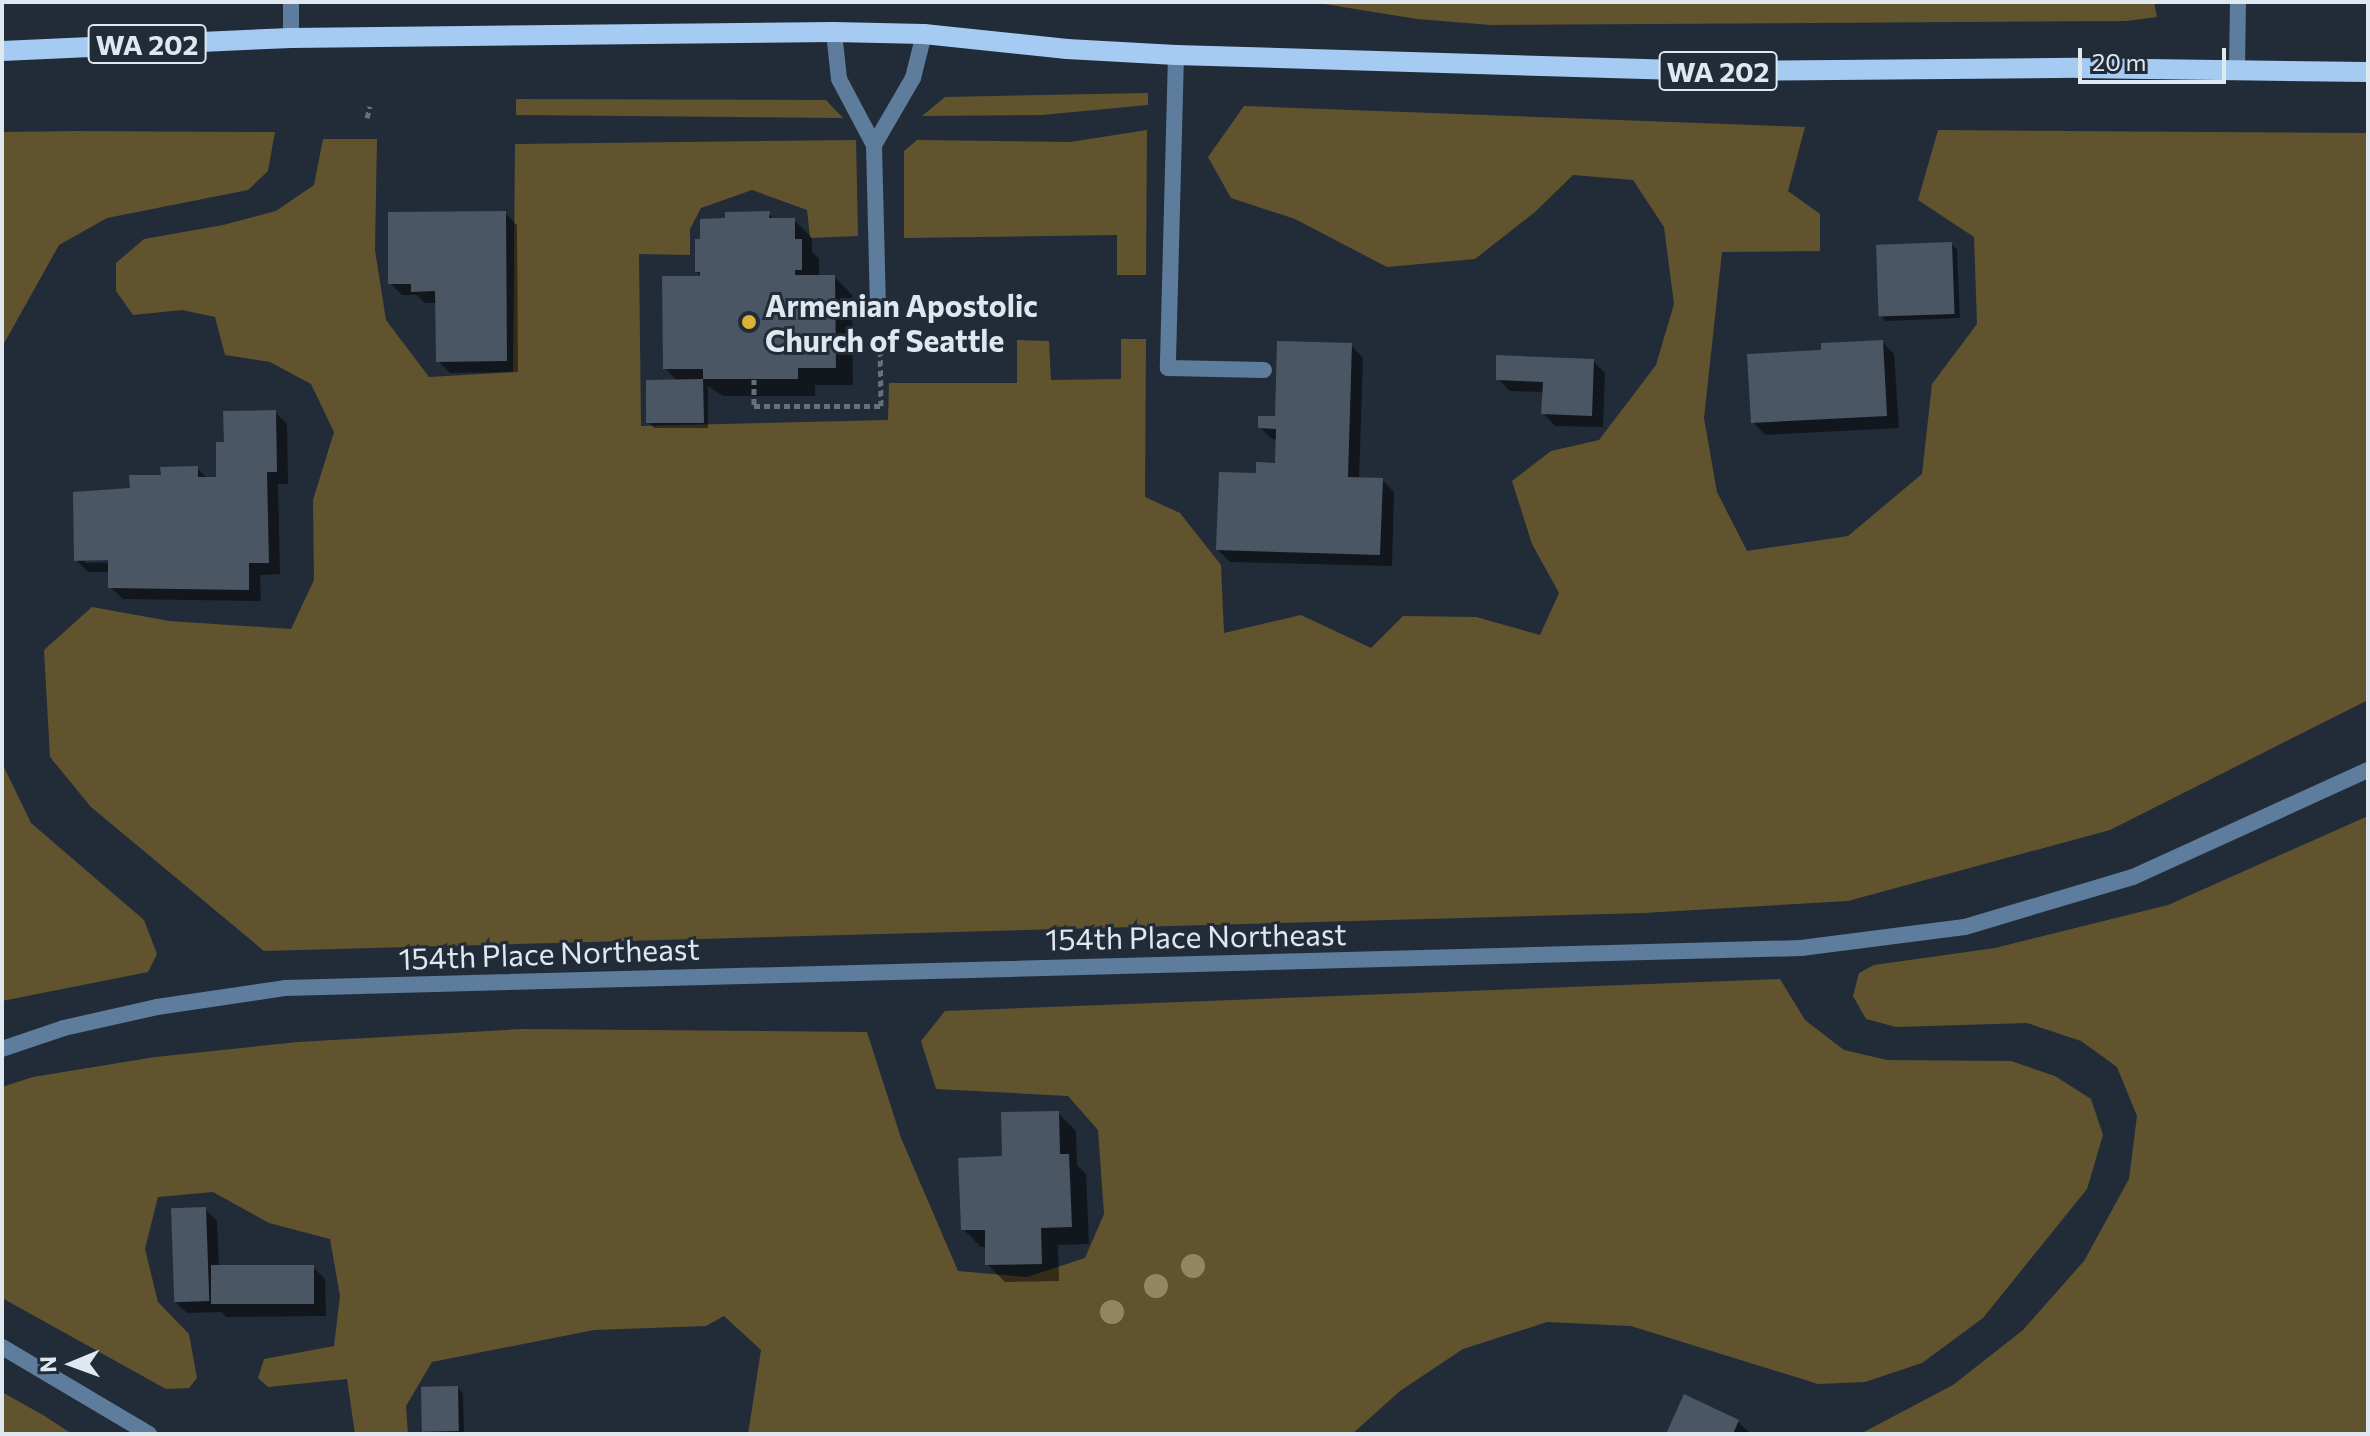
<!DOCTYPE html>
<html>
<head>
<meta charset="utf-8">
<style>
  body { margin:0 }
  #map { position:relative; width:2370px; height:1436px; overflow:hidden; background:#212c38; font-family:Commissioner,sans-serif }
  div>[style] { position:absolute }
  .green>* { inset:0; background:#62532f }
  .shadow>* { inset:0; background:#0007 }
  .building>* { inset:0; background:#4a5664; transform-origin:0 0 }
  .path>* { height:5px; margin-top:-2.5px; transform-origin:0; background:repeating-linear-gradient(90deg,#66707a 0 6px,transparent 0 10px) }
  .service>* { height:16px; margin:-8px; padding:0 8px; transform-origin:8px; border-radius:8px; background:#5e7c9c }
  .minor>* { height:16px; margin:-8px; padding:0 8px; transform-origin:8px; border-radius:8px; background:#5e7c9c }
  .tertiary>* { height:16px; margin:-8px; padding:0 8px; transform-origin:8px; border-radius:8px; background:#5e7c9c }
  .primary>* { height:20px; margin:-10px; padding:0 10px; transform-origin:10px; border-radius:10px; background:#a6cbf3 }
  .trees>* { width:24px; height:24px; margin:-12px; border-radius:50%; background:#938761 }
  .dots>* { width:22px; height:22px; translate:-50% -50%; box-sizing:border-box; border:4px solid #212c38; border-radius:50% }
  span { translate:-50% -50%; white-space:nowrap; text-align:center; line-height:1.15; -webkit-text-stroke:6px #212c38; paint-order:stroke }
  .shield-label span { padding:2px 6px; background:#212c38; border:2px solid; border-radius:6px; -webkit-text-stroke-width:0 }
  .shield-label { font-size:28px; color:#dfe7ef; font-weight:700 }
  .poi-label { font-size:30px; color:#dfe7ef; font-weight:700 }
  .left { translate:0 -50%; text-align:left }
  .street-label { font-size:30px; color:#dfe7ef }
  .frame { position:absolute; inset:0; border:4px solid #dfe7ef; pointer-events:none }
  .north { position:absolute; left:32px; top:1324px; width:80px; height:80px; -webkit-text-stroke:6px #212c38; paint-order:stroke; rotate:269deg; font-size:22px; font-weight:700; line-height:32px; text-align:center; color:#dfe7ef }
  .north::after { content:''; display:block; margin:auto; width:28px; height:36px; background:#dfe7ef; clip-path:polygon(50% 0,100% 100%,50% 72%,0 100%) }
  .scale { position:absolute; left:2078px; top:48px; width:148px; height:36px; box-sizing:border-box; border:4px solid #dfe7ef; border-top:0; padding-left:10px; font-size:24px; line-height:28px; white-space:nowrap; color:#dfe7ef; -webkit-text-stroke:6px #212c38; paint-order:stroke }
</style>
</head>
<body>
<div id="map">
  <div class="green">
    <i style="clip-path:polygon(1312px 2px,2154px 2px,2157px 17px,2127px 21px,1491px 25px,1417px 19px)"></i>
    <i style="clip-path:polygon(1148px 93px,1148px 105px,1042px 115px,922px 116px,945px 97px)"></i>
    <i style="clip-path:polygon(516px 99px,826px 100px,843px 118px,516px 115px)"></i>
    <i style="clip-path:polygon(1244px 106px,1805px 127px,1788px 191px,1820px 214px,1820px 251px,1722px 252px,1704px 418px,1717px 492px,1747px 551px,1848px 536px,1922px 474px,1932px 384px,1977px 324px,1974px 237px,1918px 200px,1938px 130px,2368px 133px,2368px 700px,2110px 830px,1848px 901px,1644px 913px,264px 951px,91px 807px,50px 757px,44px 650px,92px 607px,169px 621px,291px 629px,314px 580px,313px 500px,334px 432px,311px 384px,270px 362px,225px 355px,215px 317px,182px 310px,133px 315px,116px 291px,116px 263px,144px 239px,223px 225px,276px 211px,314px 185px,323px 139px,377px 139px,375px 250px,386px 320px,429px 377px,513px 372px,515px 144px,856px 140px,858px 236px,810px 238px,807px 210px,752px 190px,701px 208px,690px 229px,690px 255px,639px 254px,641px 426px,888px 420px,889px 383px,1017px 383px,1017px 340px,1049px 341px,1051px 380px,1121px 379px,1121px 339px,1146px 339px,1145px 497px,1180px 513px,1221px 565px,1224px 633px,1301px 615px,1371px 648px,1403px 616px,1476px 617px,1540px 635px,1559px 593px,1532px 544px,1512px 481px,1551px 451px,1599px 440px,1656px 365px,1674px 304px,1664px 227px,1633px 180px,1573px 175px,1535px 212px,1475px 259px,1387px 267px,1295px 219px,1231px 198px,1208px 157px)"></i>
    <i style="clip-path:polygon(1147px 130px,1146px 275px,1117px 275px,1117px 235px,904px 238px,904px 151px,917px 140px,1070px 142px)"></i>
    <i style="clip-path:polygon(2px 132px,76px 131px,275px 132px,268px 171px,248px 190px,107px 218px,59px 245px,2px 347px)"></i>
    <i style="clip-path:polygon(2px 744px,3px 765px,31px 823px,144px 920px,157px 954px,148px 972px,2px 1001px)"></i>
    <i style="clip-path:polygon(2368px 816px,2368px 1434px,1860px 1434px,1953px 1385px,2023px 1330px,2084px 1261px,2129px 1179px,2137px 1116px,2117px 1067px,2081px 1041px,2027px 1023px,1896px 1027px,1866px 1019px,1853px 996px,1859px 973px,1874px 965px,1995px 948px,2168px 905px)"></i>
    <i style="clip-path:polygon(1780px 979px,1805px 1020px,1844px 1050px,1887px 1060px,2011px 1061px,2055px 1076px,2091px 1099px,2103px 1135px,2087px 1189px,1983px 1318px,1922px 1363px,1865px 1382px,1818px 1384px,1631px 1326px,1547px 1322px,1463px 1349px,1400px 1391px,1352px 1434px,748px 1434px,761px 1350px,724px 1316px,706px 1326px,594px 1330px,432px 1362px,406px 1406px,408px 1434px,355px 1434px,347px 1379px,268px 1387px,258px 1378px,264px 1359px,334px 1346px,340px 1296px,330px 1239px,269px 1223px,213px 1192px,158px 1197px,145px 1249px,158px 1302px,189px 1334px,197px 1378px,189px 1388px,166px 1389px,2px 1298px,2px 1087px,33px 1077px,155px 1057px,298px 1042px,522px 1029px,867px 1032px,901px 1138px,958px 1271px,1027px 1277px,1085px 1258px,1104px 1214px,1098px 1130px,1068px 1096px,936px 1089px,921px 1041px,945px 1011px)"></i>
    <i style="clip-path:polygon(2px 1392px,43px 1415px,72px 1434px,2px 1434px)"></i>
  </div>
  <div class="shadow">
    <i style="clip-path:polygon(505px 213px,517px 225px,518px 372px,450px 373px,438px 361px,437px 303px,425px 303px,417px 295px,402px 295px,390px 283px)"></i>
    <i style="clip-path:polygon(769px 214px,775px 220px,794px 220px,812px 238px,812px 252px,819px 258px,819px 277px,835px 277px,852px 295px,853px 385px,815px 385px,815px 396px,723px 396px,708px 386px,708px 428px,654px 428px,648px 422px,677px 381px,665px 368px,703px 278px,697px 272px)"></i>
    <i style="clip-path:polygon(1952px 244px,1957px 250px,1960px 318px,1886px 321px,1880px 315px)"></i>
    <i style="clip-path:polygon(1882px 342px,1894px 354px,1899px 428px,1765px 435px,1753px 422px,1824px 352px)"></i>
    <i style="clip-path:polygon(1351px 345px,1363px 358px,1359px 480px,1382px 480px,1394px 492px,1392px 566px,1230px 562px,1218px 550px,1258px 475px,1277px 465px,1278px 440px,1272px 439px,1260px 427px,1276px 418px)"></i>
    <i style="clip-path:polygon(1593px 361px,1605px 373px,1603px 427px,1555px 426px,1543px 413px,1544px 392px,1510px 391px,1498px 379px)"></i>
    <i style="clip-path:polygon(evenodd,275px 412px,287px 424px,288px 484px,278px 484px,280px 574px,260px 575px,261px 601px,123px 599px,110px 587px,110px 572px,88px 572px,76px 560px,132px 489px,197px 468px,208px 479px,218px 479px,226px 444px,275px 412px,118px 558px,118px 562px,85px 563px,85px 559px,118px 558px)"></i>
    <i style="clip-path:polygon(1058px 1113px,1076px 1131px,1077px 1165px,1086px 1174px,1089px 1244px,1058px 1245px,1059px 1281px,1005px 1282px,987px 1264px,987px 1247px,981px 1247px,963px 1229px,1004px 1158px)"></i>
    <i style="clip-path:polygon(205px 1209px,217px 1221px,219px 1269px,313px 1267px,325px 1279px,326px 1316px,226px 1317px,221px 1312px,187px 1313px,174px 1301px)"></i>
    <i style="clip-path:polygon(458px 1388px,463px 1394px,464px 1434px,427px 1434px,424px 1431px)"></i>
    <i style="clip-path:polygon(1738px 1422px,1751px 1434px,1668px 1434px)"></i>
  </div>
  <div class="building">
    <i style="clip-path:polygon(506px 211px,507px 361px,436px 362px,435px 291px,411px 292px,411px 284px,388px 284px,388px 212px)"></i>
    <i style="clip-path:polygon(770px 211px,769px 218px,795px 218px,795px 239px,802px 239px,802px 270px,795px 270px,795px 275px,835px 275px,836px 368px,798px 368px,798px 379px,703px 379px,704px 423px,646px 423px,646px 380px,703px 379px,703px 369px,663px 369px,662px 276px,700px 276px,700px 272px,695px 272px,695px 239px,700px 239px,700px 219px,725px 218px,725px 212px)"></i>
    <i style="left:1952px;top:242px;width:72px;height:76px;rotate:88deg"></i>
    <i style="clip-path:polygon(1883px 340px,1887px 416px,1751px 423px,1747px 354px,1821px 350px,1821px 343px)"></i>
    <i style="clip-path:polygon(1277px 341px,1352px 343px,1348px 477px,1383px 478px,1380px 555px,1216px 550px,1219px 472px,1256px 473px,1256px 462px,1275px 463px,1276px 429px,1258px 428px,1258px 416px,1275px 416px)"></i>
    <i style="clip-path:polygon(1496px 355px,1594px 359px,1592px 416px,1541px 414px,1543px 382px,1496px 380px)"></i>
    <i style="clip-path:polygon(276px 410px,277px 472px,267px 472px,269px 563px,249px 563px,249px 590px,108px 588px,108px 560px,74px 561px,73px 492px,130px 488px,129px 475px,161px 475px,160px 467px,198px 466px,198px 477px,216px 477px,216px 442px,224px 442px,223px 411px)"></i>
    <i style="clip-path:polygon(1059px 1111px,1060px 1154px,1069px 1154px,1072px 1227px,1041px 1228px,1042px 1264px,985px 1265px,985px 1230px,961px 1230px,958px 1158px,1002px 1156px,1001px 1112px)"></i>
    <i style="left:206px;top:1207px;width:94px;height:35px;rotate:88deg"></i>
    <i style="left:314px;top:1265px;width:39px;height:103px;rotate:90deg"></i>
    <i style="left:458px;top:1386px;width:45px;height:37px;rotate:89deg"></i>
    <i style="clip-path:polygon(1684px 1394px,1739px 1420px,1733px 1434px,1666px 1434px)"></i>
  </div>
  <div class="path">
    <i style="left:367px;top:118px;width:12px;rotate:-76deg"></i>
    <i style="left:754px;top:379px;width:27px;rotate:90deg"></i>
    <i style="left:754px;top:406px;width:127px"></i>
    <i style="left:881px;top:406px;width:61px;rotate:-90.9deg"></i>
  </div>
  <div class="service">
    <i style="left:834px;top:32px;width:47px;rotate:83.9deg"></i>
    <i style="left:839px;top:79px;width:75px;rotate:62.1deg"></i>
    <i style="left:874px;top:145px;width:167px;rotate:88.6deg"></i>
    <i style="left:1176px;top:55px;width:313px;rotate:91.5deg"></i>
    <i style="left:1168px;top:368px;width:96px;rotate:1.2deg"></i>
    <i style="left:874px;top:145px;width:78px;rotate:-59.8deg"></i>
    <i style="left:913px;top:78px;width:45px;rotate:-76deg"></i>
  </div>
  <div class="minor">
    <i style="left:2237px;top:71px;width:69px;rotate:-89.2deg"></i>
    <i style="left:2px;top:1049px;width:65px;rotate:-18.7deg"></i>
    <i style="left:64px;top:1028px;width:95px;rotate:-12.7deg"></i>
    <i style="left:157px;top:1007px;width:129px;rotate:-8.4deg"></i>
    <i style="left:285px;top:988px;width:1517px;rotate:-1.51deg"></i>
    <i style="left:1801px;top:948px;width:165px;rotate:-7.3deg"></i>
    <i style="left:1965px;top:927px;width:175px;rotate:-16.6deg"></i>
    <i style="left:2133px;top:877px;width:258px;rotate:-24.5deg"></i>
    <i style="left:2px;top:1347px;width:171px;rotate:30.6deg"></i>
  </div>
  <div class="tertiary">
    <i style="left:291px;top:38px;width:36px;rotate:-90deg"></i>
  </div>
  <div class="primary">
    <i style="left:2px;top:51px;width:289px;rotate:-2.6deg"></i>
    <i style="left:291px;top:38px;width:543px;rotate:-0.63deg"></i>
    <i style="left:834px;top:32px;width:90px;rotate:1.3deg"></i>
    <i style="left:924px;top:34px;width:144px;rotate:6deg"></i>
    <i style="left:1067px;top:49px;width:109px;rotate:3.2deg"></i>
    <i style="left:1176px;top:55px;width:537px;rotate:1.71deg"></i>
    <i style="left:1713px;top:71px;width:364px;rotate:-0.5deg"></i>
    <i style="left:2077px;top:68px;width:291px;rotate:0.8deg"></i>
  </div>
  <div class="trees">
    <i style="left:1193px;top:1266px"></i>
    <i style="left:1156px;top:1286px"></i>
    <i style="left:1112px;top:1312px"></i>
  </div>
  <div class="dots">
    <i style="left:749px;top:322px;background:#ddb133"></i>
  </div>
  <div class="shield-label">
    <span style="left:147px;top:44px">WA 202</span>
    <span style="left:1718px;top:71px">WA 202</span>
  </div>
  <div class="poi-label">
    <span class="left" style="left:765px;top:322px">Armenian Apostolic<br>Church of Seattle</span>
  </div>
  <div class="street-label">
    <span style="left:1196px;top:936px;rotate:-1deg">154th Place Northeast</span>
    <span style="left:549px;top:953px;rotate:-2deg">154th Place Northeast</span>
  </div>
  <div class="frame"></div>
  <div class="north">N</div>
  <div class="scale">20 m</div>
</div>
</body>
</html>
